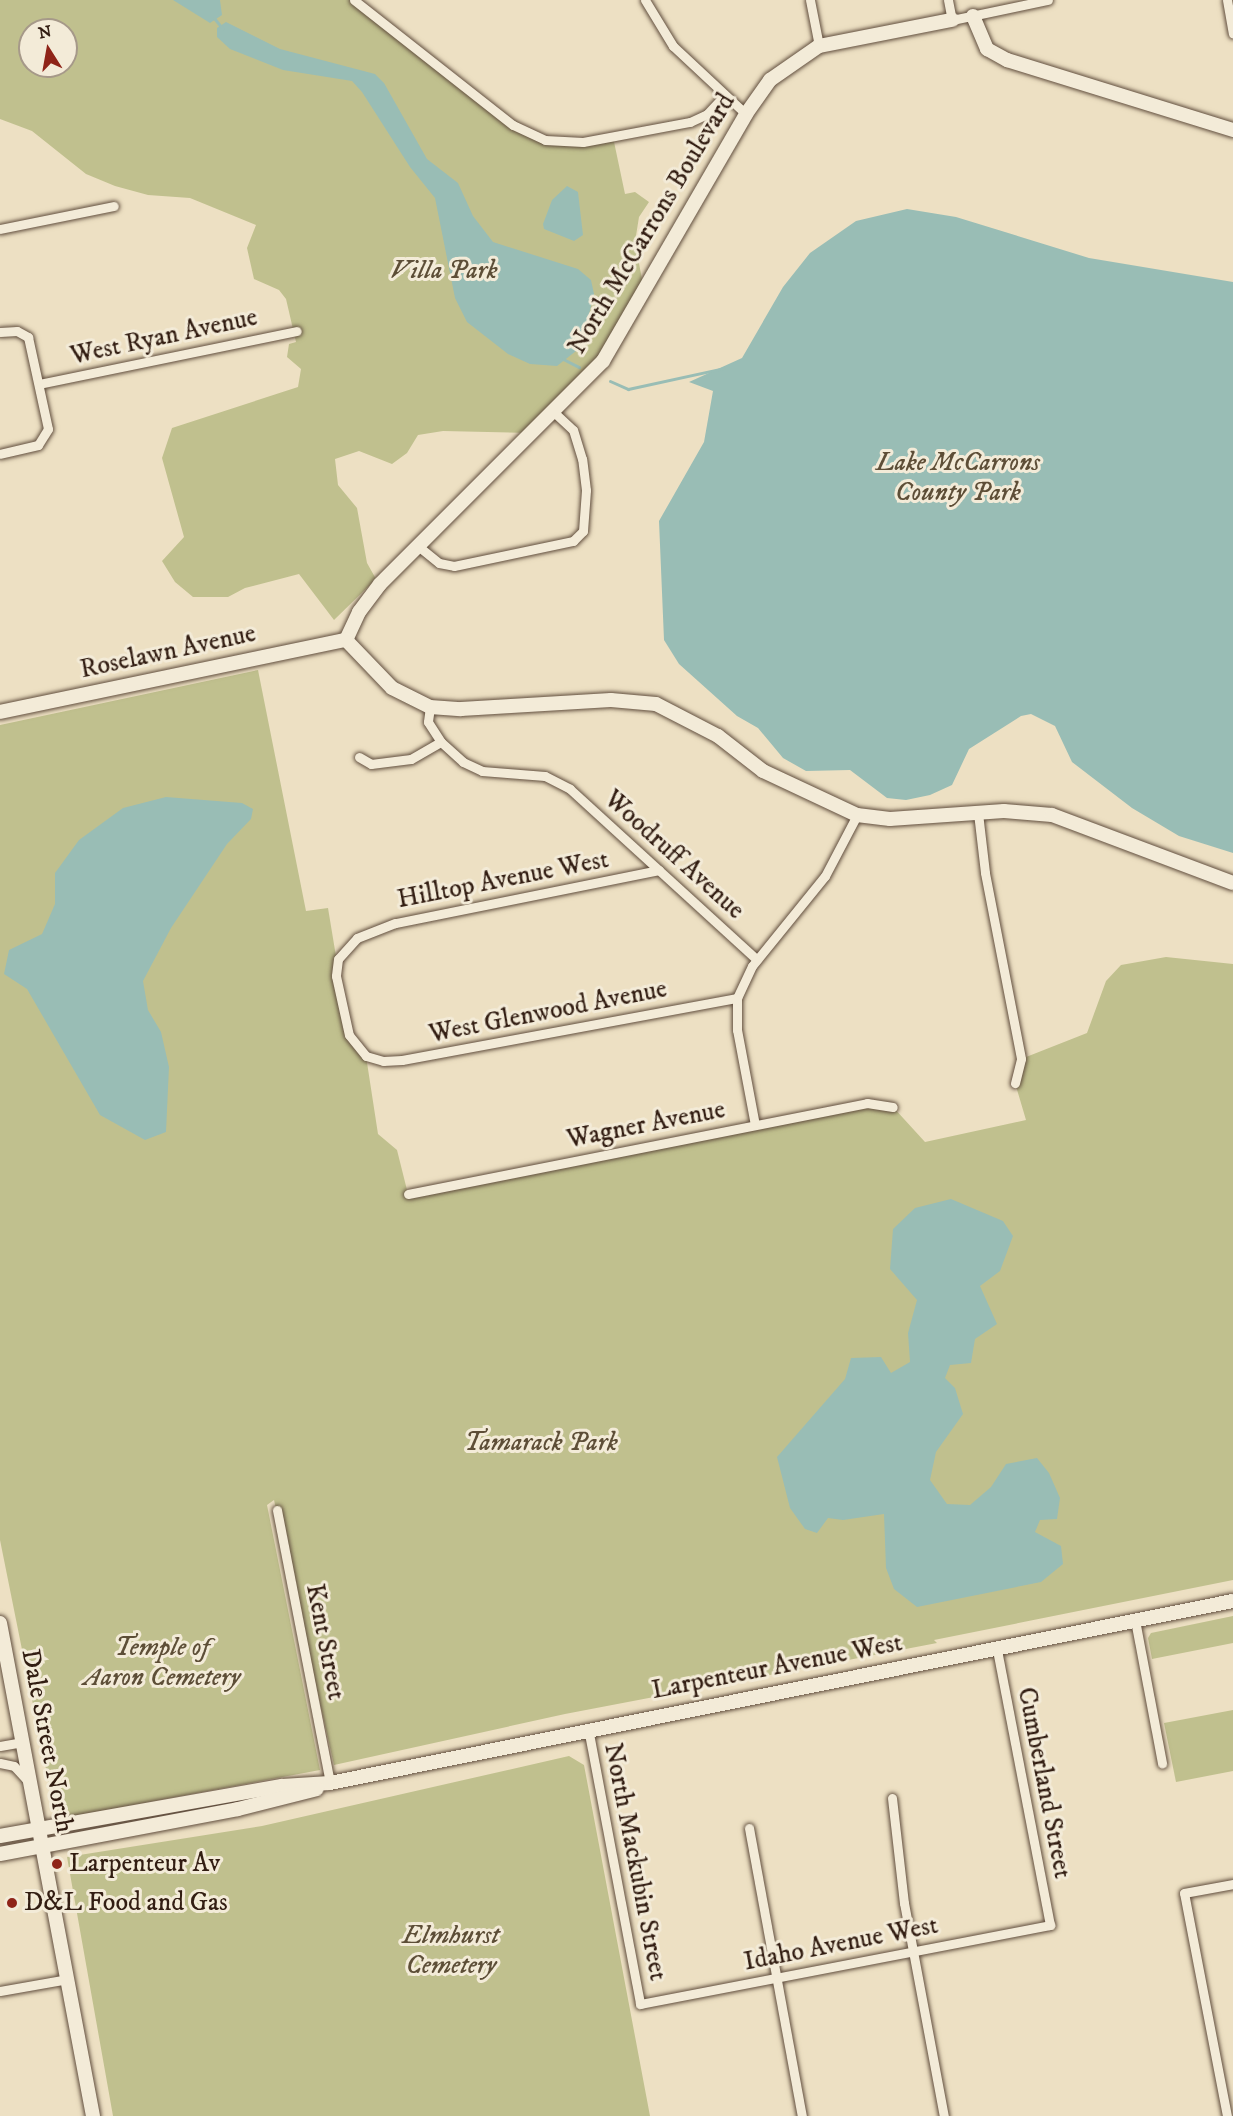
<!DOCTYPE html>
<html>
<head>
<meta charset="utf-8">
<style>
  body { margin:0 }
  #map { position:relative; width:1233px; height:2116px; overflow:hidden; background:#ede0c3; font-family:"IM FELL DW Pica",serif }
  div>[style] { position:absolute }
  .green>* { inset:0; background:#c0c08e }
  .water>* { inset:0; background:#99bdb5 }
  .stream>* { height:3px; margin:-1.5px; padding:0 1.5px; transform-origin:1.5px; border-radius:1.5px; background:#99bdb5 }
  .roads { filter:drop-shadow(0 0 2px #614e3e) drop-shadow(0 0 2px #614e3e) }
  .street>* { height:9px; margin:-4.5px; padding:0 4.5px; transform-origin:4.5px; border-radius:4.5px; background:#f3ebd8 }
  .secondary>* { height:14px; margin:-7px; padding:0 7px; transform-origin:7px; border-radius:7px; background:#f3ebd8 }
  .dots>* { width:16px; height:16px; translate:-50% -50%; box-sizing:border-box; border:3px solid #f3ebd8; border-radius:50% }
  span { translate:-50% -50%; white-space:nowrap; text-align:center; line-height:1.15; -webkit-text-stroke:6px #f3ebd8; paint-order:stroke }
  .street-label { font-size:26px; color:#321d12 }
  .park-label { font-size:26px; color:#5d4e37; font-style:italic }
  .poi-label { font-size:26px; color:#321d12 }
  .left { translate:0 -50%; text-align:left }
  .north { position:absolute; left:18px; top:18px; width:60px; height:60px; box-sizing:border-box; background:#f3ebd8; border:2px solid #a69989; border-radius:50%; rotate:349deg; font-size:16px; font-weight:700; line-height:24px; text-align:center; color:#321d12 }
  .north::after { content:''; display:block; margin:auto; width:21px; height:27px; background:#8f2418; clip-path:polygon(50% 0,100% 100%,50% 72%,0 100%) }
</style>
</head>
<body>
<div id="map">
  <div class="green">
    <i style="clip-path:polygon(evenodd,0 0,354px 0,513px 125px,545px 140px,613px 137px,625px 194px,635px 192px,649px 202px,639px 217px,635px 242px,644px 290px,614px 342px,532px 433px,443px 431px,418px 435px,407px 453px,392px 464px,359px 451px,335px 459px,338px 485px,357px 508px,367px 563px,376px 579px,334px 620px,299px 574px,245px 588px,228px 597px,193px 597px,175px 582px,162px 561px,184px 537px,162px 458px,172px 428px,298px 387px,301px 369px,287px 357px,289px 344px,296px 342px,286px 299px,279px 290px,254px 279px,247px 248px,256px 225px,190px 198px,148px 195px,115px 186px,86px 174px,32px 131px,0 119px,0 0,30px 30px,66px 30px,66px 66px,30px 66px,30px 30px)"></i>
    <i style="clip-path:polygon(258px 670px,306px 911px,328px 908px,349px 1035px,366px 1056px,378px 1134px,397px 1150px,408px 1194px,867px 1103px,893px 1107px,925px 1142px,1026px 1120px,1015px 1083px,1021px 1059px,1087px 1033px,1106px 981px,1121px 965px,1166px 957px,1233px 964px,1233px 1580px,934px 1640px,937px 1643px,565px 1714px,334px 1765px,274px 1500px,267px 1505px,320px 1770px,74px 1816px,55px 1814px,0 1540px,0 725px)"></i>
    <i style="clip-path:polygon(1233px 1616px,1233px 1643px,1152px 1659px,1148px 1638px,1151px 1633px)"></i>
    <i style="clip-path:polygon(1233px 1710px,1233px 1771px,1176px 1782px,1164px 1723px)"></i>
    <i style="clip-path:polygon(569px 1756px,584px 1765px,650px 2116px,113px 2116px,67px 1857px,262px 1826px)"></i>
  </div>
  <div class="water">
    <i style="clip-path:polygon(173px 0,220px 0,222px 15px,210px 23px)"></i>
    <i style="clip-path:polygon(226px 22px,280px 49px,375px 74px,384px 83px,427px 159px,458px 183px,473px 216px,493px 242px,578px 269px,591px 280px,594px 294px,581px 347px,557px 366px,530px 364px,508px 354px,467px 322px,455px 298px,435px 198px,410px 167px,362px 92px,352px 81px,283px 70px,230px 49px,217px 37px,217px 28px)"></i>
    <i style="clip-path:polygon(567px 186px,578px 192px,583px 235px,574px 241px,544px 229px,543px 224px,552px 200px)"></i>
    <i style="clip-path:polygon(907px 209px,956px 217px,1089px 258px,1233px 282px,1233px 853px,1179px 836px,1132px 808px,1072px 762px,1055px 726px,1031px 714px,1021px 716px,969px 749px,952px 785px,930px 795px,906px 800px,887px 798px,850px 770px,806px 771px,783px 758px,758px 728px,737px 716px,679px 664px,664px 640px,659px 521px,704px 442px,713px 391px,689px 382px,742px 358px,783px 287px,810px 253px,856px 221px)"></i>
    <i style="clip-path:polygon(166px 797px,242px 803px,253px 809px,251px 819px,227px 844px,171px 928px,143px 981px,148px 1010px,161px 1032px,169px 1067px,166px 1132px,145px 1140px,100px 1115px,27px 989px,4px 974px,9px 950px,42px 934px,55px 904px,55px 873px,79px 840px,123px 808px)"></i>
    <i style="clip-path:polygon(951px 1199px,1003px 1221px,1013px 1236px,1000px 1271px,980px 1286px,997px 1324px,975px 1339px,971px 1363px,950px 1365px,945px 1378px,955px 1388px,963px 1414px,936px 1452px,930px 1480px,947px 1504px,970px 1505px,991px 1487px,1006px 1464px,1037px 1458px,1049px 1473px,1060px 1498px,1057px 1519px,1040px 1520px,1035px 1532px,1061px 1546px,1063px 1564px,1041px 1582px,917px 1607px,894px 1589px,886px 1568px,884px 1514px,843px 1520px,828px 1518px,817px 1533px,805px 1529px,790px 1508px,777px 1457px,845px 1379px,851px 1358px,881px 1357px,891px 1373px,910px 1362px,908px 1333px,917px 1300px,890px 1269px,893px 1229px,915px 1208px)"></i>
  </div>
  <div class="stream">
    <i style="left:214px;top:18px;width:14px;rotate:51deg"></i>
    <i style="left:563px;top:359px;width:18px;rotate:27deg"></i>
    <i style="left:610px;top:381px;width:20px;rotate:24deg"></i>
    <i style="left:628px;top:389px;width:98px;rotate:-12.3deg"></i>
  </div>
  <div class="roads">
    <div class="street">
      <i style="left:354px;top:0;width:202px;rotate:38.2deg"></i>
      <i style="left:513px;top:125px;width:35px;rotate:25deg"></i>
      <i style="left:545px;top:140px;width:38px;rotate:3deg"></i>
      <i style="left:583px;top:142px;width:109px;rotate:-10.6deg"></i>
      <i style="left:690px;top:122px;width:19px;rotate:-25deg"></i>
      <i style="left:707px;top:114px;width:25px;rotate:-47deg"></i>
      <i style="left:645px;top:0;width:54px;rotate:58.7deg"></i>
      <i style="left:673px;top:46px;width:100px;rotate:43deg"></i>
      <i style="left:810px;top:0;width:47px;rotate:78.9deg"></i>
      <i style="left:948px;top:0;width:20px;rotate:79deg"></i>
      <i style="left:952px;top:20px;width:98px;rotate:-11.8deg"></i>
      <i style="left:1227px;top:0;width:34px;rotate:80deg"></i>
      <i style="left:0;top:229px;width:116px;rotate:-11.4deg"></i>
      <i style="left:0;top:332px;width:17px;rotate:-3deg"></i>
      <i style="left:17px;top:331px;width:13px;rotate:29deg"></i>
      <i style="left:28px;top:337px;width:94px;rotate:77.7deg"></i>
      <i style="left:48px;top:429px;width:19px;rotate:122deg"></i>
      <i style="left:38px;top:445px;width:39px;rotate:167deg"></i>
      <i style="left:39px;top:384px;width:263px;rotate:-11.6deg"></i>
      <i style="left:418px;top:546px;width:27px;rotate:39deg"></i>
      <i style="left:439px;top:563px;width:15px;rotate:11deg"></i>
      <i style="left:454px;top:566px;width:122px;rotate:-11.9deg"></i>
      <i style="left:573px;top:541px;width:14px;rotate:-45deg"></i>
      <i style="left:583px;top:531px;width:41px;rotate:-85.8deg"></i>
      <i style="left:586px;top:490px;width:31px;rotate:-97deg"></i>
      <i style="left:582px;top:459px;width:30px;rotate:-107deg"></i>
      <i style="left:573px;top:430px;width:26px;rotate:-137deg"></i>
      <i style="left:430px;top:707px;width:15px;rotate:98deg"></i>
      <i style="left:428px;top:722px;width:24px;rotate:57deg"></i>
      <i style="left:441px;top:742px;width:30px;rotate:42deg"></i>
      <i style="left:463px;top:762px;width:21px;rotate:25deg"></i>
      <i style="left:482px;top:771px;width:63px;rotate:4.5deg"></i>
      <i style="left:545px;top:776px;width:28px;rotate:27deg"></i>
      <i style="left:570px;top:789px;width:253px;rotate:42.4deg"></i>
      <i style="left:359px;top:757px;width:14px;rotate:30deg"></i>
      <i style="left:371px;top:764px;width:40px;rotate:-7.1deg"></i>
      <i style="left:411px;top:759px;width:34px;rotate:-30deg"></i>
      <i style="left:978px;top:813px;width:60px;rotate:83.3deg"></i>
      <i style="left:985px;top:873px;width:189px;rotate:79deg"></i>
      <i style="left:1021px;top:1059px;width:25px;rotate:104deg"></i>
      <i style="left:659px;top:870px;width:269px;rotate:168.6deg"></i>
      <i style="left:395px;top:923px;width:41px;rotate:158.5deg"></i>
      <i style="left:357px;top:938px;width:28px;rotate:132deg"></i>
      <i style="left:338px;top:959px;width:17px;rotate:97deg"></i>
      <i style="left:336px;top:976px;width:60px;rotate:77.6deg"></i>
      <i style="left:349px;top:1035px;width:27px;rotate:51deg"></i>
      <i style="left:366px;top:1056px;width:18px;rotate:16deg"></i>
      <i style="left:383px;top:1061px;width:19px;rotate:-3deg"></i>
      <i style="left:402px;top:1060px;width:341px;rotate:-10.5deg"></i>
      <i style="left:755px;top:1125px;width:97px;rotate:-100.7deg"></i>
      <i style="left:737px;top:1030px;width:32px;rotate:-90deg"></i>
      <i style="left:737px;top:998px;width:35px;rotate:-65deg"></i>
      <i style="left:752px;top:966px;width:116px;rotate:-51deg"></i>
      <i style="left:825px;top:876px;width:69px;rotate:-62.3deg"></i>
      <i style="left:408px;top:1194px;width:468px;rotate:-11.2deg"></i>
      <i style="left:867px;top:1103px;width:26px;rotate:9deg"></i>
      <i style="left:277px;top:1510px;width:278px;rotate:79deg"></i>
      <i style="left:1135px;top:1620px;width:146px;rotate:79.3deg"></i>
      <i style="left:588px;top:1728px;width:281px;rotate:79.3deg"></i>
      <i style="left:640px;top:2004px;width:418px;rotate:-10.9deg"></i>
      <i style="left:1050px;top:1925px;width:281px;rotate:-100.9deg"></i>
      <i style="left:0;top:1746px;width:23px;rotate:-10deg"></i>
      <i style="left:0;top:1763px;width:14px;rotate:12deg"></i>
      <i style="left:14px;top:1766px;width:22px;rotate:47deg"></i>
      <i style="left:892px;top:1798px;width:106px;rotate:83.5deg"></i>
      <i style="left:904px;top:1903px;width:217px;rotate:79.4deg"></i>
      <i style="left:749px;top:1828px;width:293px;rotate:79.6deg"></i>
      <i style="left:0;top:1991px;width:69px;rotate:-10deg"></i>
      <i style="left:1227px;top:2116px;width:227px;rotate:-100.9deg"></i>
      <i style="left:1184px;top:1893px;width:50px;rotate:-10.4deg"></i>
    </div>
    <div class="secondary">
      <i style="left:973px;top:16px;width:36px;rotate:67deg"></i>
      <i style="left:987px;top:49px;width:23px;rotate:29deg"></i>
      <i style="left:1007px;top:60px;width:237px;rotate:17.2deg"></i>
      <i style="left:346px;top:640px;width:66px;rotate:46.2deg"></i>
      <i style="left:392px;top:688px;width:42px;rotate:26.6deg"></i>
      <i style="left:430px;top:707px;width:31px;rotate:4deg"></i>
      <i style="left:461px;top:709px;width:150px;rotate:-3.4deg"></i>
      <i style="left:611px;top:700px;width:45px;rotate:5.1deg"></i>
      <i style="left:656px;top:704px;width:70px;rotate:27.3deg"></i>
      <i style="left:718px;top:736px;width:57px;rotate:37.9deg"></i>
      <i style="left:763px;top:771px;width:104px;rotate:25.1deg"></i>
      <i style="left:857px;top:815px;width:33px;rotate:7deg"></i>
      <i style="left:890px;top:819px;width:114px;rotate:-4deg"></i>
      <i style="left:1004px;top:811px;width:48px;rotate:4.8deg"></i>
      <i style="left:1052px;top:815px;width:193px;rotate:20.6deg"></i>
      <i style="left:346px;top:640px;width:31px;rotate:-65deg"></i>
      <i style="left:359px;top:612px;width:35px;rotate:-53deg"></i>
      <i style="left:380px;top:584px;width:315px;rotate:-45deg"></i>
      <i style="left:603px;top:361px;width:285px;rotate:-59.9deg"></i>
      <i style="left:746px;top:114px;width:42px;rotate:-54.8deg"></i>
      <i style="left:770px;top:80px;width:60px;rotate:-34.8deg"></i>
      <i style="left:819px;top:46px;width:136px;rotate:-11.1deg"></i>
      <i style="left:0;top:712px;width:353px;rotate:-11.8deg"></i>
      <i style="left:0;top:1623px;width:502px;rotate:79.32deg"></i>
      <i style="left:0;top:1836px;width:286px;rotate:-10.1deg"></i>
      <i style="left:282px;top:1786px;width:48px;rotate:-3.6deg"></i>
      <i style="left:330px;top:1783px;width:921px;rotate:-11.4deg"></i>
      <i style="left:0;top:1854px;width:242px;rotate:-10.7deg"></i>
      <i style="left:238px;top:1809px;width:81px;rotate:-14.2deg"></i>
    </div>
  </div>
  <div class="dots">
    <i style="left:57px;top:1864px;background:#8f2418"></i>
    <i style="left:12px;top:1903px;background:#8f2418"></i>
  </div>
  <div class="street-label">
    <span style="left:652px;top:224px;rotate:-59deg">North McCarrons Boulevard</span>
    <span style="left:164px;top:337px;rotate:-12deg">West Ryan Avenue</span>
    <span style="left:168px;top:652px;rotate:-12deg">Roselawn Avenue</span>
    <span style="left:674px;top:855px;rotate:42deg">Woodruff Avenue</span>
    <span style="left:503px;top:880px;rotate:-11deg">Hilltop Avenue West</span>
    <span style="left:548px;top:1012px;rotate:-11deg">West Glenwood Avenue</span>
    <span style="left:646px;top:1125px;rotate:-11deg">Wagner Avenue</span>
    <span style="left:325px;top:1642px;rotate:79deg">Kent Street</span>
    <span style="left:777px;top:1667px;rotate:-11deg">Larpenteur Avenue West</span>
    <span style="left:47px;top:1741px;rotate:79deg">Dale Street North</span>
    <span style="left:1044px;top:1783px;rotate:79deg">Cumberland Street</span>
    <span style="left:635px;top:1862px;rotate:79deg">North Mackubin Street</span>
    <span style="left:841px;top:1944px;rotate:-11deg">Idaho Avenue West</span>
  </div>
  <div class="park-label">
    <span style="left:444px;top:271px">Villa Park</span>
    <span style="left:958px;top:478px">Lake McCarrons<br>County Park</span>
    <span style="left:541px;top:1443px">Tamarack Park</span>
    <span style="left:162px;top:1663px">Temple of<br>Aaron Cemetery</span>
    <span style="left:451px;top:1951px">Elmhurst<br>Cemetery</span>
  </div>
  <div class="poi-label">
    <span class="left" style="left:69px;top:1864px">Larpenteur Av</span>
    <span class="left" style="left:24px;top:1903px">D&amp;L Food and Gas</span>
  </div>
  <div class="north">N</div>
</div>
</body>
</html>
